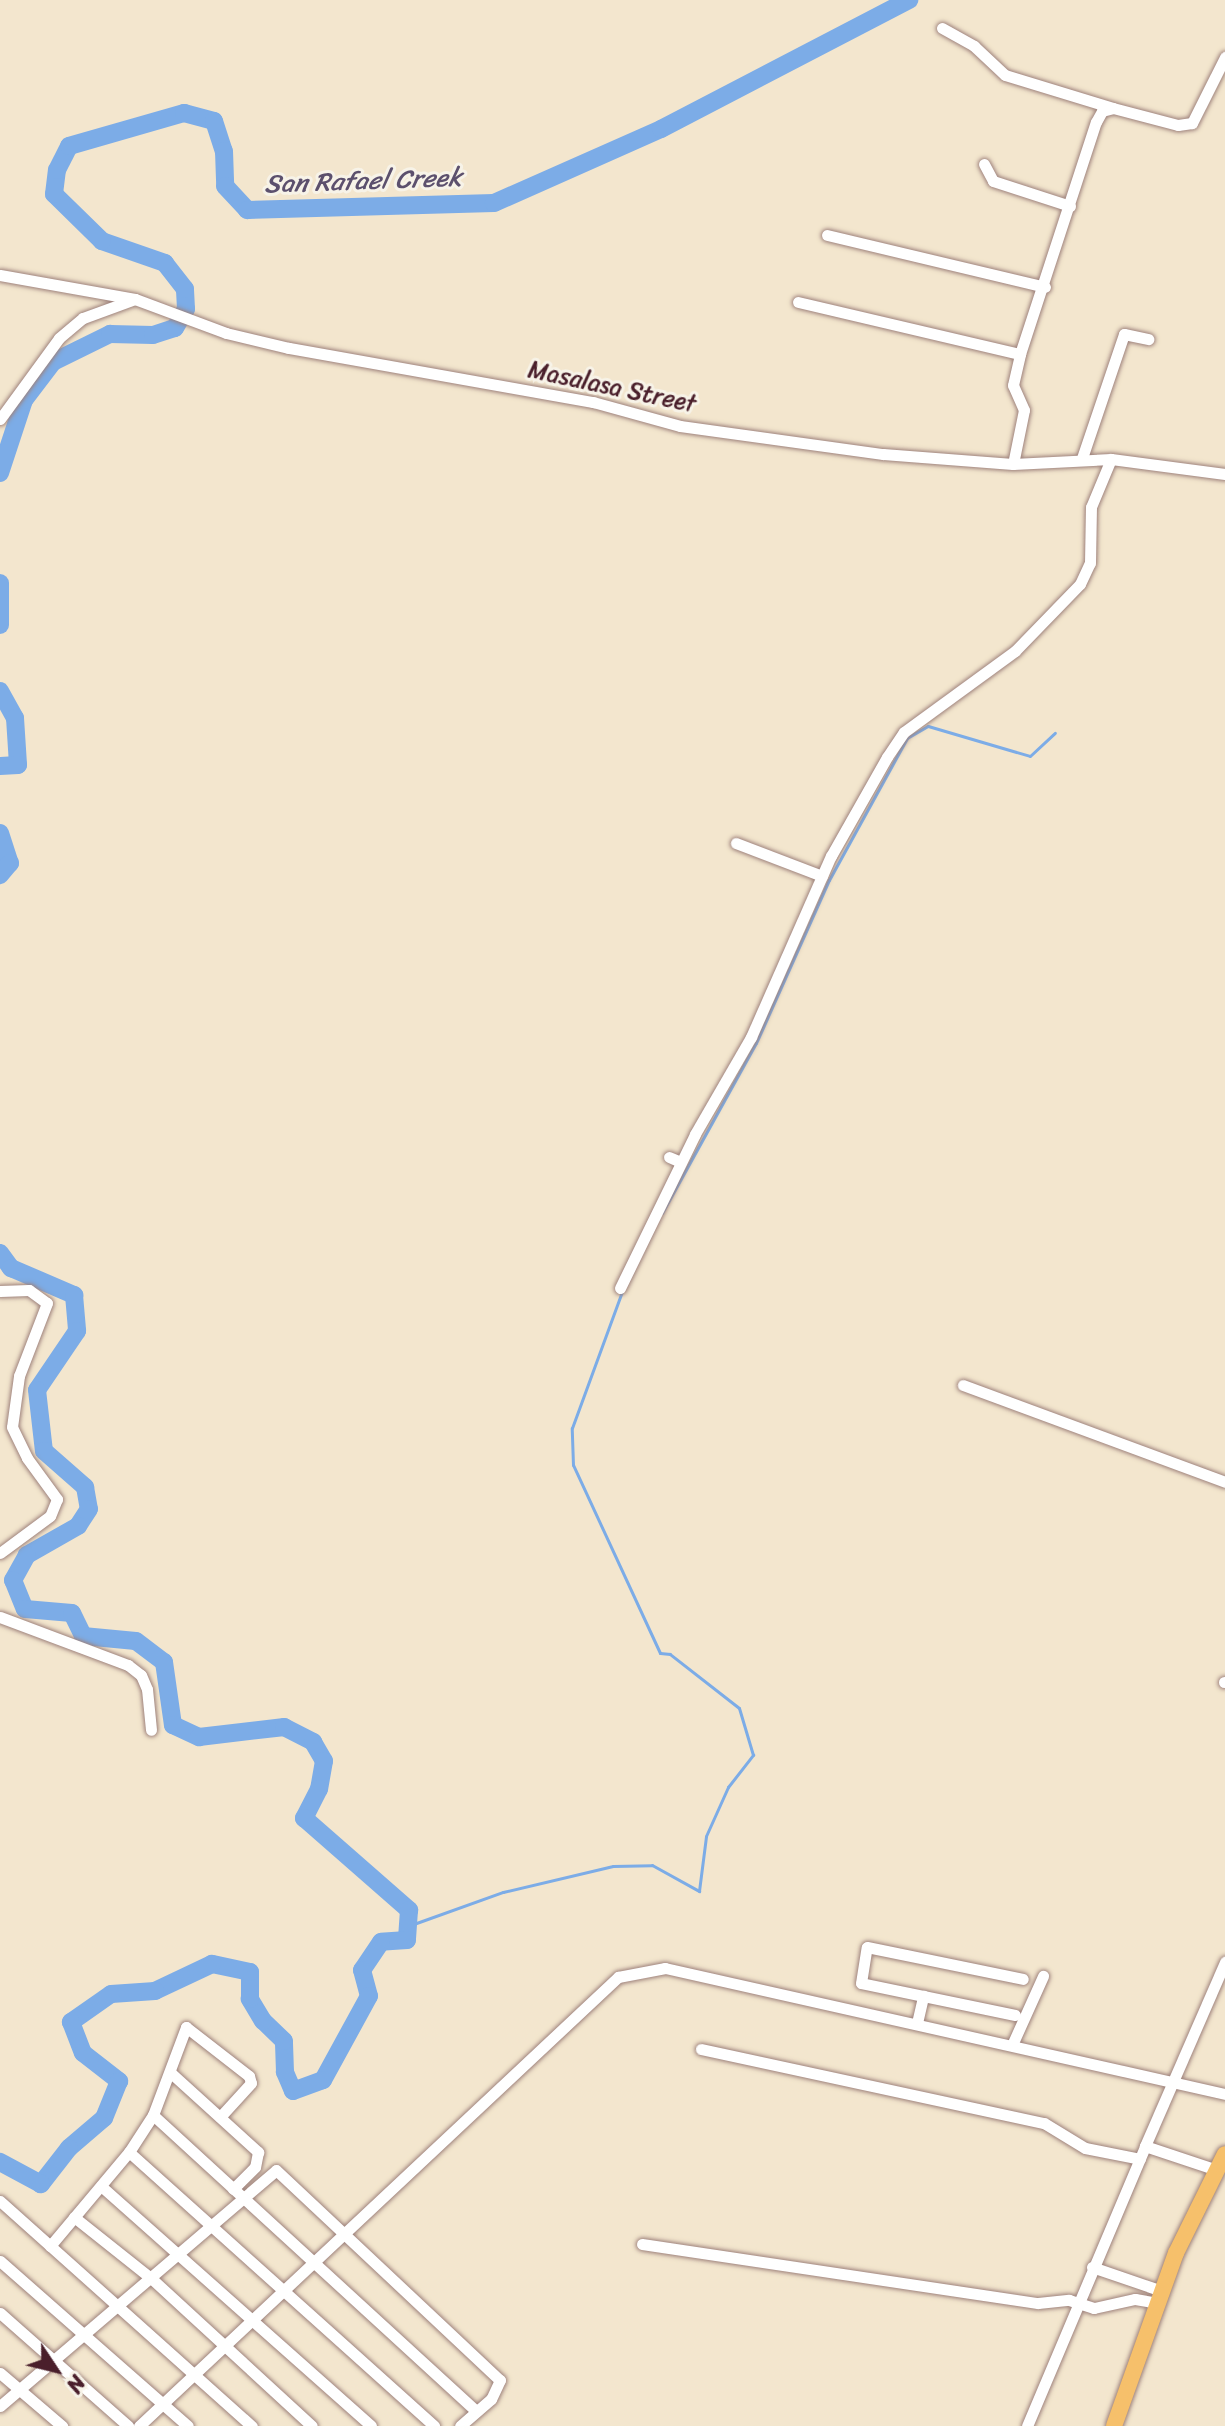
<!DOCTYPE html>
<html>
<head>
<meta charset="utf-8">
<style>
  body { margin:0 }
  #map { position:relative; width:1225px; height:2426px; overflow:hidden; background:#f3e6ce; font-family:Sriracha,sans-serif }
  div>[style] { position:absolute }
  .stream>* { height:3px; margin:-1.5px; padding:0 1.5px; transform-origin:1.5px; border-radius:1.5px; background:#7cace7 }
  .river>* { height:18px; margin:-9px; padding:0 9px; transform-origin:9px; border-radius:9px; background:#7cace7 }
  .roads { filter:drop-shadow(0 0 2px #9e827c) drop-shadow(0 0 2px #9e827c) }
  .minor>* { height:11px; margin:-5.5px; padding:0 5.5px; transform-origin:5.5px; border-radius:5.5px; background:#fff }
  .highway>* { height:16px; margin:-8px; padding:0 8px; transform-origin:8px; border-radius:8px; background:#f6c06b }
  span { translate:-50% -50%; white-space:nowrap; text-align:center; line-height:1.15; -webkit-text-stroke:6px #f7f3e8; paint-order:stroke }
  .street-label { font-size:24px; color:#4a1f2b }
  .water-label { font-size:26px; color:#5c506d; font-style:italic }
  .north { position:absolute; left:16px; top:2330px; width:80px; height:80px; -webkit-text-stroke:6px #f7f3e8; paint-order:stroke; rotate:125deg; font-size:22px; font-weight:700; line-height:32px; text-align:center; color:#4a1f2b }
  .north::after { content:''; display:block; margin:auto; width:28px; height:36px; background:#4a1f2b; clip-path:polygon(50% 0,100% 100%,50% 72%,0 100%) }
</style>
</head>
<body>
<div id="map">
  <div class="stream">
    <i style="left:662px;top:1213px;width:194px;rotate:-61.1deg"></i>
    <i style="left:756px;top:1043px;width:179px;rotate:-65.9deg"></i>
    <i style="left:829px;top:880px;width:162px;rotate:-61.2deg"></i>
    <i style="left:907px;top:738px;width:24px;rotate:-30deg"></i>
    <i style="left:928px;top:726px;width:106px;rotate:16.4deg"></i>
    <i style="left:1030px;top:756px;width:34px;rotate:-43deg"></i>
    <i style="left:408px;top:1926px;width:101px;rotate:-19.7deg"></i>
    <i style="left:503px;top:1892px;width:113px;rotate:-13.3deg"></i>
    <i style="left:613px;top:1866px;width:39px;rotate:-1deg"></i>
    <i style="left:652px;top:1865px;width:54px;rotate:29deg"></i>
    <i style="left:699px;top:1891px;width:55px;rotate:-82.7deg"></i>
    <i style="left:706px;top:1836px;width:54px;rotate:-65.8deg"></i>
    <i style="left:728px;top:1787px;width:41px;rotate:-52deg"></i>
    <i style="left:753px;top:1755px;width:49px;rotate:-106.6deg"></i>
    <i style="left:739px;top:1708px;width:88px;rotate:-142deg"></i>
    <i style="left:670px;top:1654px;width:10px;rotate:-174deg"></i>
    <i style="left:660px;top:1653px;width:207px;rotate:-114.8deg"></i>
    <i style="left:573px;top:1465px;width:37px;rotate:-92deg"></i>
    <i style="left:572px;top:1428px;width:146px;rotate:-69.9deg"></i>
  </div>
  <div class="river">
    <i style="left:0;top:473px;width:77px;rotate:-71.8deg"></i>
    <i style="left:24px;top:400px;width:48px;rotate:-52.7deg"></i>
    <i style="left:53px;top:362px;width:64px;rotate:-26.2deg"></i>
    <i style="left:110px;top:334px;width:43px;rotate:1.3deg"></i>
    <i style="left:153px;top:335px;width:23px;rotate:-18deg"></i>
    <i style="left:175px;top:328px;width:22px;rotate:-60deg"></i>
    <i style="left:186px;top:309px;width:20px;rotate:-93deg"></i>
    <i style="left:185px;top:289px;width:33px;rotate:-128deg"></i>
    <i style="left:165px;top:263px;width:67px;rotate:-160.8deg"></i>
    <i style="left:102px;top:241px;width:67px;rotate:-135.6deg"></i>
    <i style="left:54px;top:194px;width:24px;rotate:-83deg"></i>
    <i style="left:57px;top:170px;width:27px;rotate:-63deg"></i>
    <i style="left:69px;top:146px;width:120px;rotate:-16deg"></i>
    <i style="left:184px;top:113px;width:31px;rotate:15deg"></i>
    <i style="left:214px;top:121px;width:32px;rotate:72deg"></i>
    <i style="left:224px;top:151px;width:35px;rotate:88deg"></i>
    <i style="left:225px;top:186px;width:33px;rotate:47deg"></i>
    <i style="left:247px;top:210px;width:247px;rotate:-1.6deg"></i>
    <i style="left:494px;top:203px;width:183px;rotate:-23.9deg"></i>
    <i style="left:661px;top:129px;width:280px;rotate:-27.5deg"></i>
    <i style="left:0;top:583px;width:42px;rotate:90deg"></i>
    <i style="left:0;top:691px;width:31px;rotate:61deg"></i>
    <i style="left:15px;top:718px;width:47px;rotate:86.3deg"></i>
    <i style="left:18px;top:765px;width:18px;rotate:177deg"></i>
    <i style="left:0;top:833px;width:32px;rotate:72deg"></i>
    <i style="left:10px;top:863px;width:16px;rotate:130deg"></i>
    <i style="left:0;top:1253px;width:19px;rotate:54deg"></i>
    <i style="left:11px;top:1268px;width:69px;rotate:23.2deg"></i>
    <i style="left:74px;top:1295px;width:36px;rotate:85deg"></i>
    <i style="left:77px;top:1331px;width:71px;rotate:124.1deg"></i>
    <i style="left:37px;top:1390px;width:61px;rotate:83.5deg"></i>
    <i style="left:44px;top:1451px;width:55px;rotate:41.3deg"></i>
    <i style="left:85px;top:1487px;width:22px;rotate:80deg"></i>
    <i style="left:89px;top:1509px;width:20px;rotate:123deg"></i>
    <i style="left:78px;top:1526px;width:59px;rotate:150.4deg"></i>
    <i style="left:27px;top:1555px;width:29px;rotate:119deg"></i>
    <i style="left:13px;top:1580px;width:31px;rotate:68deg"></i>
    <i style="left:25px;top:1609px;width:47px;rotate:4.9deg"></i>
    <i style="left:72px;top:1613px;width:25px;rotate:64deg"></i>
    <i style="left:83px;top:1636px;width:53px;rotate:5.4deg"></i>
    <i style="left:136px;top:1641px;width:35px;rotate:37deg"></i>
    <i style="left:164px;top:1662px;width:64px;rotate:81.9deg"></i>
    <i style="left:173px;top:1725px;width:29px;rotate:25deg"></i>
    <i style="left:199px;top:1737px;width:86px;rotate:-6.7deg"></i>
    <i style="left:284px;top:1727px;width:33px;rotate:27deg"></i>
    <i style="left:313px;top:1742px;width:22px;rotate:60deg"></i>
    <i style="left:324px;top:1761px;width:28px;rotate:100deg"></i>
    <i style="left:319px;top:1789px;width:33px;rotate:117deg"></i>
    <i style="left:304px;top:1818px;width:140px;rotate:41.2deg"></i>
    <i style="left:409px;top:1910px;width:30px;rotate:94deg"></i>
    <i style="left:407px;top:1940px;width:26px;rotate:176deg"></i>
    <i style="left:381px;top:1942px;width:34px;rotate:124deg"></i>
    <i style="left:362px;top:1970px;width:27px;rotate:75deg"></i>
    <i style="left:369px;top:1996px;width:96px;rotate:118.7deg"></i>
    <i style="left:323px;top:2080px;width:32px;rotate:160deg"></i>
    <i style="left:293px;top:2091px;width:21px;rotate:-113deg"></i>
    <i style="left:285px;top:2072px;width:31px;rotate:-92deg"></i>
    <i style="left:284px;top:2041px;width:29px;rotate:-136deg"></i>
    <i style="left:263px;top:2021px;width:26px;rotate:-121deg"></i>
    <i style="left:250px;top:1999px;width:27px;rotate:-90deg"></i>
    <i style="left:250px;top:1972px;width:39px;rotate:-168deg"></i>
    <i style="left:212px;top:1964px;width:63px;rotate:154.7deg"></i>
    <i style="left:155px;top:1991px;width:44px;rotate:176.1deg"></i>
    <i style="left:111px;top:1994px;width:49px;rotate:145deg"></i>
    <i style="left:71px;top:2022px;width:33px;rotate:69deg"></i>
    <i style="left:83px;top:2053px;width:46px;rotate:37.9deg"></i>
    <i style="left:119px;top:2081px;width:40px;rotate:112deg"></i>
    <i style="left:104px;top:2118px;width:46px;rotate:139.4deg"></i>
    <i style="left:69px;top:2148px;width:46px;rotate:127.9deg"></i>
    <i style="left:41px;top:2184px;width:47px;rotate:-151.8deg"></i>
  </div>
  <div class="roads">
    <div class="minor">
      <i style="left:942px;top:28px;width:37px;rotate:29deg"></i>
      <i style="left:974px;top:46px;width:42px;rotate:43.1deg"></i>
      <i style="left:1005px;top:75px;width:113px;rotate:17deg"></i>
      <i style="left:984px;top:164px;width:19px;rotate:62deg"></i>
      <i style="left:993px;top:181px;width:81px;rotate:18deg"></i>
      <i style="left:827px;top:235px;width:224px;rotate:13.4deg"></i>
      <i style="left:0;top:275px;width:137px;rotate:10.1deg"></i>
      <i style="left:135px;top:299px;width:97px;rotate:20.5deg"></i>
      <i style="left:226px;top:333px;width:65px;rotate:13.4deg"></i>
      <i style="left:289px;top:348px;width:309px;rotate:10.1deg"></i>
      <i style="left:593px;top:402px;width:90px;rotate:15.4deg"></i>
      <i style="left:680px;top:426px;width:205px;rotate:7.9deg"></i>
      <i style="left:883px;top:454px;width:130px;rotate:4.4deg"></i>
      <i style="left:1013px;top:464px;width:98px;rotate:-2.9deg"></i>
      <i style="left:1111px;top:459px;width:115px;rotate:7.5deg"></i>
      <i style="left:798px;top:302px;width:228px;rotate:13.2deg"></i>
      <i style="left:0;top:419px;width:100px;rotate:-53.9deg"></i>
      <i style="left:59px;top:338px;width:31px;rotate:-40deg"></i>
      <i style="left:83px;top:318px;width:55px;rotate:-20.1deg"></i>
      <i style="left:1082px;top:458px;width:131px;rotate:-71.3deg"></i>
      <i style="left:1124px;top:334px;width:25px;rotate:12deg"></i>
      <i style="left:1013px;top:464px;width:55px;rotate:-78.5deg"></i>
      <i style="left:1024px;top:410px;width:27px;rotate:-114deg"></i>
      <i style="left:1013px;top:385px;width:32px;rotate:-77deg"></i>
      <i style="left:1020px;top:354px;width:244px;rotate:-71.9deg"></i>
      <i style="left:1096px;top:122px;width:13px;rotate:-61deg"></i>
      <i style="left:1102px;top:111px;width:11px;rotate:-15deg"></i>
      <i style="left:1113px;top:108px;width:67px;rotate:14.7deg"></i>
      <i style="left:1178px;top:125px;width:14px;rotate:-8deg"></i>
      <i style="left:1192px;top:123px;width:74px;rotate:-63.4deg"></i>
      <i style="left:736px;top:843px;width:92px;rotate:21deg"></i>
      <i style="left:669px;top:1157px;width:13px;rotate:23deg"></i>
      <i style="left:620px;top:1288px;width:171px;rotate:-64deg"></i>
      <i style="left:695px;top:1134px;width:112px;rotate:-60deg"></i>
      <i style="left:751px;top:1037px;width:198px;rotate:-66.2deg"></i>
      <i style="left:831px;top:856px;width:114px;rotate:-60.5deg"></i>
      <i style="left:887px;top:757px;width:30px;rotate:-56deg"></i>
      <i style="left:904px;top:732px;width:137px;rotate:-36.1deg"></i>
      <i style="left:1015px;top:651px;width:93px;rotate:-45.9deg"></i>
      <i style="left:1080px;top:584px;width:23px;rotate:-65deg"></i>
      <i style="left:1090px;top:563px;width:56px;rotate:-89deg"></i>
      <i style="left:1091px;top:507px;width:52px;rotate:-67.4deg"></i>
      <i style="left:0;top:1291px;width:29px;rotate:-2deg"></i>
      <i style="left:29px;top:1290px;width:22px;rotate:36deg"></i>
      <i style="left:47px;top:1303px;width:78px;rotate:111deg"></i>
      <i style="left:19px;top:1376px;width:51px;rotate:97.8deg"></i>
      <i style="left:12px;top:1427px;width:34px;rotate:64deg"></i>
      <i style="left:27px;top:1458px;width:51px;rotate:53.8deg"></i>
      <i style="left:57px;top:1499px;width:18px;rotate:112deg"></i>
      <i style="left:50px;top:1516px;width:62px;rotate:143.5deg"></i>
      <i style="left:963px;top:1385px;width:279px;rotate:20.3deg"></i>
      <i style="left:0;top:1617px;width:137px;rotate:20.6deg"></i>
      <i style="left:128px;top:1665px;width:16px;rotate:38deg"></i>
      <i style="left:141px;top:1675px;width:15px;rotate:67deg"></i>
      <i style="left:147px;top:1689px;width:41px;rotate:84.4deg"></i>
      <i style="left:1224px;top:1682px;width:1px"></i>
      <i style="left:1015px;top:2015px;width:157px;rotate:-168.3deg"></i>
      <i style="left:861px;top:1983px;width:36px;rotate:-81deg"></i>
      <i style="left:867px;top:1947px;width:159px;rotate:11.6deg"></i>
      <i style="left:917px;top:2023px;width:28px;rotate:-77deg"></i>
      <i style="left:1012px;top:2045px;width:76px;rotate:-65.8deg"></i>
      <i style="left:701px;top:2049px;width:351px;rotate:12.2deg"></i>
      <i style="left:1044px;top:2123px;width:48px;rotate:31.4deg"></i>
      <i style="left:1085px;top:2148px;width:56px;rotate:11.3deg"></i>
      <i style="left:171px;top:2073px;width:118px;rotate:42.2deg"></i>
      <i style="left:258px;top:2152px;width:15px;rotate:101deg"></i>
      <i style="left:255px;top:2167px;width:31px;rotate:135deg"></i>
      <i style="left:153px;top:2115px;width:438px;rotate:42.5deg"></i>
      <i style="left:129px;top:2152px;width:410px;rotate:41.9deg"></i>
      <i style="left:1217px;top:2170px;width:76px;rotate:-161.6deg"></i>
      <i style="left:1145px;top:2146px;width:201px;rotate:-66.5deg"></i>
      <i style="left:101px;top:2186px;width:361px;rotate:41.6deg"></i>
      <i style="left:0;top:2201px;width:338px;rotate:41.8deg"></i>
      <i style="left:74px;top:2217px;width:100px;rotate:38.5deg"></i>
      <i style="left:152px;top:2279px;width:217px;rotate:42.6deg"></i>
      <i style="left:642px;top:2244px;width:400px;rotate:8.5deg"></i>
      <i style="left:1038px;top:2303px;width:31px;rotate:-6deg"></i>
      <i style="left:1069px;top:2300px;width:26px;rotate:18deg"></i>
      <i style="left:1094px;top:2308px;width:42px;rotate:-12.4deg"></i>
      <i style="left:1135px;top:2299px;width:23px;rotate:10deg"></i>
      <i style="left:50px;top:2246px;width:123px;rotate:-50deg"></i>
      <i style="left:129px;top:2152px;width:44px;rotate:-57deg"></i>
      <i style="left:153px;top:2115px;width:94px;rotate:-69.4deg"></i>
      <i style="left:186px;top:2027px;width:80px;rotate:37.9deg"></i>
      <i style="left:249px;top:2076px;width:7px;rotate:74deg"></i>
      <i style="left:251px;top:2083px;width:46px;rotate:132.4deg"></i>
      <i style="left:0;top:2261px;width:250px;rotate:41.3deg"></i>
      <i style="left:1092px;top:2267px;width:74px;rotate:18.9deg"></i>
      <i style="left:0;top:2313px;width:171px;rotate:41.4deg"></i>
      <i style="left:0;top:2373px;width:82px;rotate:40.5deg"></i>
      <i style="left:0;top:2406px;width:363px;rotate:-40.5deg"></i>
      <i style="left:276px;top:2170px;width:307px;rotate:43.2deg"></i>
      <i style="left:500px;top:2380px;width:21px;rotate:115deg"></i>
      <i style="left:491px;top:2399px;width:41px;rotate:138.9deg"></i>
      <i style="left:139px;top:2426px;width:657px;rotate:-43.15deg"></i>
      <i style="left:618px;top:1977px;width:48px;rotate:-10.8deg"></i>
      <i style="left:665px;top:1968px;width:574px;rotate:12.68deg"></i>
      <i style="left:1027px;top:2426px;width:304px;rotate:-67.1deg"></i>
    </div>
    <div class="highway">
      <i style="left:1114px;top:2426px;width:184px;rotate:-70.3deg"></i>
      <i style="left:1176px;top:2253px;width:110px;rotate:-63.7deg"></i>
    </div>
  </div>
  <div class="street-label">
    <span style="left:612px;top:387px;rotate:12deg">Masalasa Street</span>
  </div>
  <div class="water-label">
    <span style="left:363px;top:181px;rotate:-2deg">San Rafael Creek</span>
  </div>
  <div class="north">N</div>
</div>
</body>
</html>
